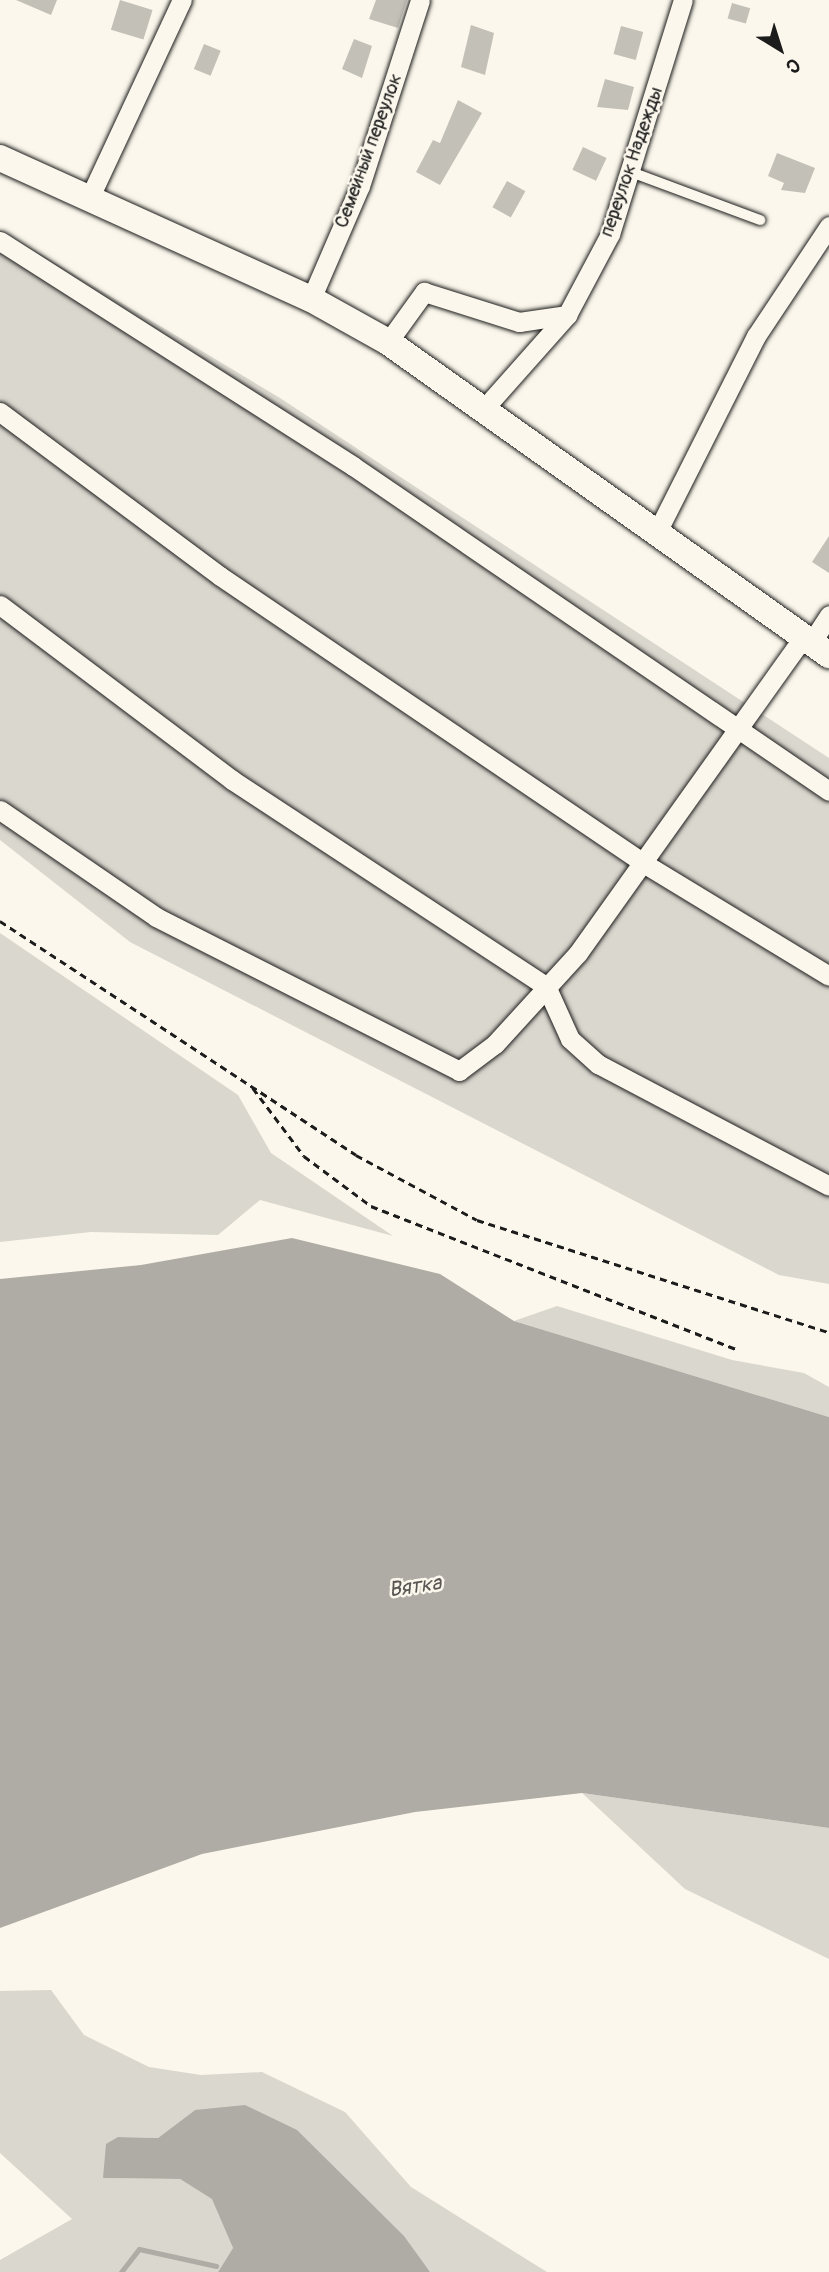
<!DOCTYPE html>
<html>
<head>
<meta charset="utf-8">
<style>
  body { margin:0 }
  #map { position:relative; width:829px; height:2272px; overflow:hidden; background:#fbf7ec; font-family:Pangolin,sans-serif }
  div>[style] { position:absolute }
  .green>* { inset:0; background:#dad7ce }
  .water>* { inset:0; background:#afaca5 }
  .stream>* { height:5px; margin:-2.5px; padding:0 2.5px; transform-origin:2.5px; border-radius:2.5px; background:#afaca5 }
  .building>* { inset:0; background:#c3c0b8; transform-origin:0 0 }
  .path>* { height:2.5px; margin-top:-1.25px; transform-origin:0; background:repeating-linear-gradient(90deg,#1c1c1c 0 7px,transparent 0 12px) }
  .roads { filter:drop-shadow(0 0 2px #1c1c1c) drop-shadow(0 0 2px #1c1c1c) }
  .lane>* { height:10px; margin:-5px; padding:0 5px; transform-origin:5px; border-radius:5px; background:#fbf7ec }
  .street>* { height:19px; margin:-9.5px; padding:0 9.5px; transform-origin:9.5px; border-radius:9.5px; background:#fbf7ec }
  .secondary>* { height:26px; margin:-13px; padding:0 13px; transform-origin:13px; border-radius:13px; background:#fbf7ec }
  span { translate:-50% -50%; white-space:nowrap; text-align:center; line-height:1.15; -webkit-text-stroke:5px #fbf7ec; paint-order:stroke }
  .street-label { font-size:19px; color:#1c1c1c }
  .water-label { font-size:21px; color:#575653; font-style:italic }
  .north { position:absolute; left:745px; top:14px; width:70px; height:70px; -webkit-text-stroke:5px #fbf7ec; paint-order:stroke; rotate:142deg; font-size:19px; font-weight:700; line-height:28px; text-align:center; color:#1c1c1c }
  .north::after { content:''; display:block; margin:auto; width:24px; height:32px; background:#1c1c1c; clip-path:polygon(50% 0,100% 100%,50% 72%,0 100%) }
</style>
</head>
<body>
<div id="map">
  <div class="green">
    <i style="clip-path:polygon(0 230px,280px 398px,829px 758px,829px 1284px,779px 1275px,130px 942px,0 840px)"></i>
    <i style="clip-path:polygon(0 933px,238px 1095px,271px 1153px,393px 1236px,260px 1200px,218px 1235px,91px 1232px,0 1242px)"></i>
    <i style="clip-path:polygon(557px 1306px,732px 1360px,804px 1373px,829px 1387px,829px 1417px,514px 1321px)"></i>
    <i style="clip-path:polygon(582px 1793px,829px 1828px,829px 1959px,685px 1889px)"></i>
    <i style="clip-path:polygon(51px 1990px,84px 2035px,149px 2067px,201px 2075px,262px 2072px,345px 2112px,411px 2187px,547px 2272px,430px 2272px,367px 2202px,195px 2110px,158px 2138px,118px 2137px,103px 2178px,180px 2179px,213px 2199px,233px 2248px,218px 2272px,0 2272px,0 2260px,72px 2219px,0 2153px,0 1991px)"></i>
  </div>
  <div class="water">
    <i style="clip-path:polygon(292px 1238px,440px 1274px,514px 1321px,829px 1417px,829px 1828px,582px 1793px,415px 1812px,202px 1854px,0 1928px,0 1279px,141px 1265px)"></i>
    <i style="clip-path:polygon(245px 2105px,297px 2130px,404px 2236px,430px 2272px,218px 2272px,233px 2248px,212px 2199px,180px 2179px,103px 2178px,106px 2144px,118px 2137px,158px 2138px,195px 2110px)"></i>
  </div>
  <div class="stream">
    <i style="left:121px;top:2272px;width:29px;rotate:-52deg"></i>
    <i style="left:139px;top:2249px;width:79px;rotate:12.4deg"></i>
  </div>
  <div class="building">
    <i style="clip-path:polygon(16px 0,57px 0,51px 15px)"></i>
    <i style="left:120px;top:0;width:34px;height:31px;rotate:17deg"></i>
    <i style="clip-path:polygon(376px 0,407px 0,398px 28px,369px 19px)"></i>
    <i style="left:732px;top:3px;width:19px;height:16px;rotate:16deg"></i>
    <i style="clip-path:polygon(471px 25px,494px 33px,485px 75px,461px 67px)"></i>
    <i style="left:621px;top:26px;width:23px;height:29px;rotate:15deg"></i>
    <i style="clip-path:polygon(354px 39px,372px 46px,362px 78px,342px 69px)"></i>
    <i style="left:204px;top:44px;width:18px;height:27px;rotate:22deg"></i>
    <i style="clip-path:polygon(605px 79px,634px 87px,628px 110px,597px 107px)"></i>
    <i style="clip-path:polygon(458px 100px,482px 113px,440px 185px,416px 172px,433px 140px,440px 143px)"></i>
    <i style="left:583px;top:147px;width:26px;height:25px;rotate:25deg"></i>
    <i style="clip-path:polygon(777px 153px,815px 168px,805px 193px,781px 190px,784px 183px,768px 176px)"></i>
    <i style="left:507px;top:181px;width:21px;height:30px;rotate:29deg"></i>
    <i style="clip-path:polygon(829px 536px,829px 573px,812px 562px)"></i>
  </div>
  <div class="path">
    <i style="left:0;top:921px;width:426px;rotate:33.3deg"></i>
    <i style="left:356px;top:1155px;width:137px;rotate:28.2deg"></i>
    <i style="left:477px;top:1220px;width:369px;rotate:17.7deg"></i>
    <i style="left:253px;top:1088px;width:85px;rotate:53.1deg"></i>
    <i style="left:304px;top:1156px;width:84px;rotate:36.7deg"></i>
    <i style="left:371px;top:1206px;width:392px;rotate:21.4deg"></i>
  </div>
  <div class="roads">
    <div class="lane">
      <i style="left:631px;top:172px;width:138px;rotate:20.4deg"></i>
    </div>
    <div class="street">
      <i style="left:89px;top:199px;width:220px;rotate:-65deg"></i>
      <i style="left:0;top:241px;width:419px;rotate:32.5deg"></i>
      <i style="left:353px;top:466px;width:576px;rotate:34.32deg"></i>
      <i style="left:311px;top:299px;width:123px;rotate:-66.6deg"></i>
      <i style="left:360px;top:186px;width:195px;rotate:-72.1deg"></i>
      <i style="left:388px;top:342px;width:62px;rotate:-54.2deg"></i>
      <i style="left:424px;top:292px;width:100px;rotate:17.5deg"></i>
      <i style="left:519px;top:322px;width:49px;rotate:-8.3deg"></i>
      <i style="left:0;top:412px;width:274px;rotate:36.7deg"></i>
      <i style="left:220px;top:576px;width:513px;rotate:34.12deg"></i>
      <i style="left:645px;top:864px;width:215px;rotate:31.3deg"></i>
      <i style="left:481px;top:412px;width:130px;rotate:-48.4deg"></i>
      <i style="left:567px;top:315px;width:92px;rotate:-62deg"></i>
      <i style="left:610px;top:234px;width:245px;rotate:-72.7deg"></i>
      <i style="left:656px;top:534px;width:222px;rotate:-63.2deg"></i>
      <i style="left:756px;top:336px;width:132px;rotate:-56.4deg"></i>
      <i style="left:0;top:605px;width:291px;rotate:37deg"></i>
      <i style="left:232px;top:780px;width:376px;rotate:33.3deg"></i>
      <i style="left:546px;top:986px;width:58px;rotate:65.6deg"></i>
      <i style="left:570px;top:1039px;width:38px;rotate:42deg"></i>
      <i style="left:598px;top:1064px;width:261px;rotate:27.8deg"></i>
      <i style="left:811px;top:643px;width:33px;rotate:-57deg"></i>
      <i style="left:0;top:810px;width:189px;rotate:34.4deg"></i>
      <i style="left:156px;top:917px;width:340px;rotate:26.9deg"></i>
      <i style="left:459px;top:1071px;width:45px;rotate:-36.9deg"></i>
      <i style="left:495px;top:1044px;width:123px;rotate:-47.6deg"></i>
      <i style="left:578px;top:953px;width:388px;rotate:-54.5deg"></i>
    </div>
    <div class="secondary">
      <i style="left:0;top:158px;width:341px;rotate:24.4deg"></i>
      <i style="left:311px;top:299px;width:88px;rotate:29.2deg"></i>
      <i style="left:388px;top:342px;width:541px;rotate:35.37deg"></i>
    </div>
  </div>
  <div class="street-label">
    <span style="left:369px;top:151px;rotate:-70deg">Семейный переулок</span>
    <span style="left:632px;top:162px;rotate:-71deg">переулок Надежды</span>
  </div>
  <div class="water-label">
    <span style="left:415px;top:1587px;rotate:-8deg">Вятка</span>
  </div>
  <div class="north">С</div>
</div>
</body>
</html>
